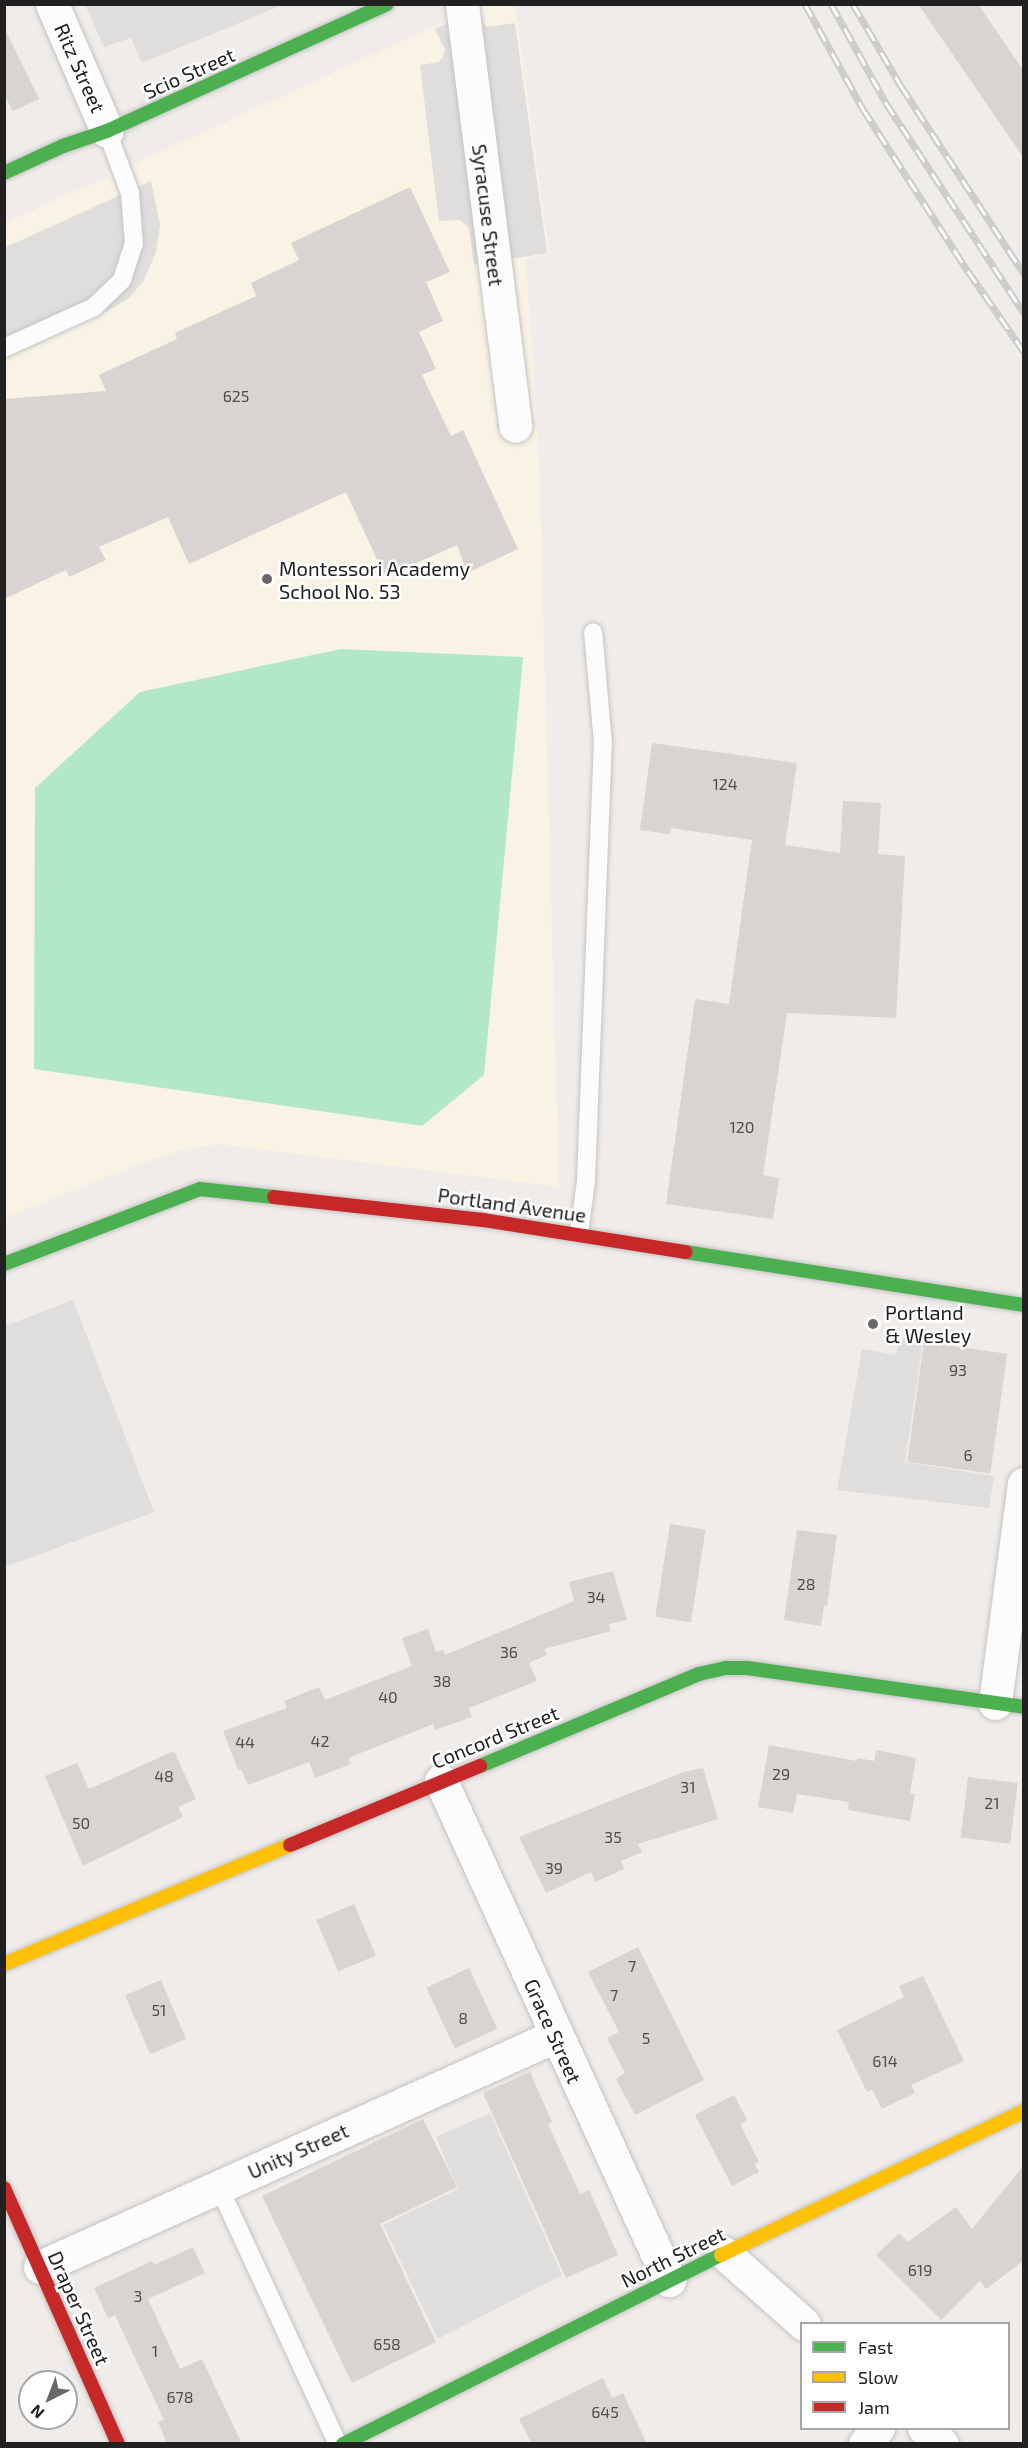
<!DOCTYPE html>
<html>
<head>
<meta charset="utf-8">
<style>
  body { margin:0 }
  #map { position:relative; width:1028px; height:2448px; overflow:hidden; background:#efece9; font-family:"Exo 2",sans-serif }
  div>[style] { position:absolute }
  .education>* { inset:0; background:#f8f3e5 }
  .pitch>* { inset:0; background:#b3e8c6 }
  .parking>* { inset:0; background:#dfdedd }
  .building>* { inset:0; background:#d8d4d2; transform-origin:0 0 }
  .roads { filter:drop-shadow(0 0 2px #c5c3c2) drop-shadow(0 0 2px #c5c3c2) }
  .lane>* { height:18px; margin:-9px; padding:0 9px; transform-origin:9px; border-radius:9px; background:#fdfcfc }
  .street>* { height:33px; margin:-16.5px; padding:0 16.5px; transform-origin:16.5px; border-radius:16.5px; background:#fdfcfc }
  .fast>* { height:14px; margin:-7px; padding:0 7px; transform-origin:7px; border-radius:7px; background:#4caf50 }
  .slow>* { height:14px; margin:-7px; padding:0 7px; transform-origin:7px; border-radius:7px; background:#ffc107 }
  .jam>* { height:14px; margin:-7px; padding:0 7px; transform-origin:7px; border-radius:7px; background:#c62828 }
  .rail>* { height:7px; margin-top:-3.5px; transform-origin:0; background:repeating-linear-gradient(90deg,#fff 0 14px,#cbcbca 0 28px); box-sizing:border-box; border-block:2px solid #cbcbca }
  .dots>* { width:16px; height:16px; translate:-50% -50%; box-sizing:border-box; border:3px solid #fff; border-radius:50% }
  span { translate:-50% -50%; white-space:nowrap; text-align:center; line-height:1.15; -webkit-text-stroke:5px #fff; paint-order:stroke }
  .number-label { font-size:16px; color:#4f4e4d }
  .number-label span { -webkit-text-stroke-width:0 }
  .street-label { font-size:20px; color:#212121 }
  .poi-label { font-size:20px; color:#212121 }
  .left { translate:0 -50%; text-align:left }
  .frame { position:absolute; inset:0; border:6px solid #212121; pointer-events:none }
  .legend { position:absolute; left:800px; top:2322px; width:210px; height:108px; box-sizing:border-box; background:#fff; border:2px solid #a6a6a6; margin:0; padding:8px 10px; list-style:none; font-size:18px; color:#212121 }
  .legend li { display:flex; align-items:center; gap:12px; height:30px }
  .legend b { width:30px; border:2px solid #a6a6a6 }
  .north { position:absolute; left:18px; top:2370px; width:60px; height:60px; box-sizing:border-box; background:#fff; border:2px solid #a6a6a6; border-radius:50%; rotate:222deg; font-size:16px; font-weight:700; line-height:24px; text-align:center; color:#212121 }
  .north::after { content:''; display:block; margin:auto; width:21px; height:27px; background:#696867; clip-path:polygon(50% 0,100% 100%,50% 72%,0 100%) }
</style>
</head>
<body>
<div id="map">
  <div class="education">
    <i style="clip-path:polygon(481px 5px,515px 5px,549px 253px,526px 259px,539px 458px,559px 1187px,218px 1144px,178px 1151px,145px 1162px,5px 1218px,4px 224px)"></i>
  </div>
  <div class="pitch">
    <i style="clip-path:polygon(341px 649px,523px 657px,484px 1075px,422px 1126px,34px 1069px,35px 788px,140px 692px)"></i>
  </div>
  <div class="parking">
    <i style="clip-path:polygon(279px 5px,280px 6px,142px 63px,131px 38px,104px 47px,85px 5px)"></i>
    <i style="clip-path:polygon(475px 10px,487px 27px,515px 23px,547px 253px,474px 265px,469px 228px,460px 220px,439px 221px,420px 65px,439px 62px,443px 57px,445px 50px,435px 29px)"></i>
    <i style="clip-path:polygon(151px 181px,160px 225px,156px 252px,144px 280px,129px 298px,108px 311px,5px 358px,4px 248px)"></i>
    <i style="clip-path:polygon(73px 1300px,154px 1512px,5px 1567px,5px 1326px)"></i>
    <i style="clip-path:polygon(900px 1338px,923px 1341px,905px 1462px,994px 1476px,989px 1508px,837px 1490px,862px 1349px,896px 1355px)"></i>
    <i style="clip-path:polygon(490px 2113px,562px 2275px,438px 2339px,383px 2225px,458px 2189px,436px 2137px)"></i>
  </div>
  <div class="building">
    <i style="clip-path:polygon(918px 4px,978px 4px,1023px 70px,1023px 157px)"></i>
    <i style="clip-path:polygon(4px 27px,39px 99px,13px 111px,4px 94px)"></i>
    <i style="clip-path:polygon(410px 187px,450px 272px,426px 282px,443px 321px,419px 332px,436px 369px,422px 375px,451px 436px,463px 430px,518px 549px,467px 573px,457px 545px,385px 577px,346px 492px,189px 564px,168px 517px,99px 547px,106px 560px,69px 577px,66px 570px,4px 599px,4px 399px,106px 391px,99px 375px,177px 339px,175px 333px,256px 296px,251px 283px,299px 260px,291px 243px)"></i>
    <i style="clip-path:polygon(652px 743px,797px 763px,785px 845px,840px 853px,843px 801px,881px 803px,878px 854px,905px 856px,896px 1018px,787px 1013px,763px 1175px,779px 1178px,773px 1219px,666px 1204px,695px 999px,729px 1004px,752px 840px,671px 828px,670px 834px,640px 830px)"></i>
    <i style="left:924px;top:1342px;width:84px;height:121px;rotate:8deg"></i>
    <i style="left:670px;top:1524px;width:36px;height:94px;rotate:9deg"></i>
    <i style="clip-path:polygon(797px 1530px,837px 1535px,827px 1606px,824px 1606px,821px 1626px,784px 1620px)"></i>
    <i style="clip-path:polygon(613px 1571px,627px 1620px,609px 1624px,611px 1631px,544px 1649px,547px 1655px,529px 1663px,537px 1681px,469px 1708px,472px 1717px,435px 1730px,433px 1724px,348px 1758px,351px 1764px,315px 1778px,309px 1762px,248px 1785px,241px 1769px,238px 1770px,223px 1731px,287px 1708px,284px 1701px,319px 1687px,325px 1700px,412px 1666px,402px 1638px,428px 1629px,436px 1652px,443px 1650px,445px 1655px,574px 1601px,569px 1582px)"></i>
    <i style="clip-path:polygon(769px 1745px,857px 1761px,858px 1758px,874px 1761px,876px 1750px,916px 1758px,910px 1793px,915px 1794px,910px 1821px,848px 1810px,849px 1802px,797px 1794px,793px 1813px,758px 1807px)"></i>
    <i style="clip-path:polygon(174px 1751px,196px 1799px,178px 1807px,183px 1817px,83px 1866px,45px 1776px,77px 1763px,89px 1789px)"></i>
    <i style="clip-path:polygon(703px 1768px,718px 1819px,638px 1844px,642px 1852px,621px 1861px,624px 1869px,595px 1882px,591px 1872px,546px 1893px,519px 1837px,684px 1772px)"></i>
    <i style="left:968px;top:1777px;width:50px;height:61px;rotate:7deg"></i>
    <i style="left:354px;top:1904px;width:56px;height:41px;rotate:67deg"></i>
    <i style="clip-path:polygon(638px 1947px,704px 2080px,635px 2115px,616px 2079px,625px 2073px,607px 2038px,619px 2032px,588px 1972px)"></i>
    <i style="left:469px;top:1968px;width:67px;height:47px;rotate:65deg"></i>
    <i style="clip-path:polygon(923px 1976px,964px 2061px,911px 2085px,915px 2093px,882px 2109px,872px 2089px,867px 2092px,837px 2030px,904px 1997px,899px 1986px)"></i>
    <i style="left:161px;top:1980px;width:64px;height:39px;rotate:67deg"></i>
    <i style="clip-path:polygon(530px 2072px,552px 2122px,548px 2124px,580px 2194px,589px 2190px,618px 2255px,566px 2278px,483px 2093px)"></i>
    <i style="clip-path:polygon(734px 2095px,747px 2120px,740px 2124px,759px 2162px,755px 2164px,759px 2172px,732px 2186px,695px 2115px)"></i>
    <i style="clip-path:polygon(423px 2119px,457px 2187px,380px 2224px,436px 2342px,352px 2383px,262px 2196px)"></i>
    <i style="clip-path:polygon(1023px 2166px,1023px 2261px,986px 2289px,980px 2281px,941px 2320px,876px 2255px,899px 2233px,908px 2242px,956px 2207px,972px 2229px)"></i>
    <i style="clip-path:polygon(193px 2247px,205px 2273px,148px 2299px,180px 2369px,202px 2359px,242px 2444px,167px 2444px,158px 2422px,164px 2420px,115px 2315px,108px 2318px,94px 2288px,152px 2261px,154px 2265px)"></i>
    <i style="clip-path:polygon(603px 2378px,612px 2398px,623px 2393px,647px 2444px,532px 2444px,519px 2419px)"></i>
  </div>
  <div class="roads">
    <div class="lane">
      <i style="left:4px;top:348px;width:99px;rotate:-24.5deg"></i>
      <i style="left:94px;top:307px;width:39px;rotate:-44deg"></i>
      <i style="left:122px;top:280px;width:38px;rotate:-72deg"></i>
      <i style="left:134px;top:244px;width:51px;rotate:-94.5deg"></i>
      <i style="left:130px;top:193px;width:66px;rotate:-110.4deg"></i>
      <i style="left:579px;top:1233px;width:52px;rotate:-82.3deg"></i>
      <i style="left:586px;top:1181px;width:438px;rotate:-87.8deg"></i>
      <i style="left:603px;top:743px;width:111px;rotate:-95.1deg"></i>
      <i style="left:219px;top:2187px;width:283px;rotate:65.2deg"></i>
    </div>
    <div class="street">
      <i style="left:52px;top:4px;width:138px;rotate:66.6deg"></i>
      <i style="left:462px;top:4px;width:425px;rotate:82.8deg"></i>
      <i style="left:995px;top:1703px;width:221px;rotate:-82.5deg"></i>
      <i style="left:441px;top:1781px;width:549px;rotate:65.44deg"></i>
      <i style="left:724px;top:2253px;width:107px;rotate:41.6deg"></i>
      <i style="left:40px;top:2267px;width:564px;rotate:-24.16deg"></i>
      <i style="left:924px;top:2428px;width:24px;rotate:42deg"></i>
      <i style="left:865px;top:2444px;width:21px;rotate:-51deg"></i>
    </div>
    <div class="fast">
      <i style="left:4px;top:173px;width:65px;rotate:-24.6deg"></i>
      <i style="left:63px;top:146px;width:46px;rotate:-18.8deg"></i>
      <i style="left:107px;top:131px;width:307px;rotate:-24.4deg"></i>
      <i style="left:685px;top:1252px;width:343px;rotate:8.9deg"></i>
      <i style="left:4px;top:1264px;width:210px;rotate:-20.9deg"></i>
      <i style="left:200px;top:1189px;width:74px;rotate:6.2deg"></i>
      <i style="left:480px;top:1766px;width:238px;rotate:-22.8deg"></i>
      <i style="left:699px;top:1674px;width:28px;rotate:-13deg"></i>
      <i style="left:726px;top:1668px;width:21px"></i>
      <i style="left:747px;top:1668px;width:280px;rotate:8deg"></i>
      <i style="left:343px;top:2444px;width:423px;rotate:-26.6deg"></i>
    </div>
    <div class="slow">
      <i style="left:4px;top:1964px;width:310px;rotate:-22.6deg"></i>
      <i style="left:721px;top:2255px;width:335px;rotate:-25.4deg"></i>
    </div>
    <div class="jam">
      <i style="left:274px;top:1197px;width:210px;rotate:6.3deg"></i>
      <i style="left:483px;top:1220px;width:205px;rotate:9deg"></i>
      <i style="left:290px;top:1845px;width:206px;rotate:-22.6deg"></i>
      <i style="left:4px;top:2188px;width:280px;rotate:66deg"></i>
    </div>
  </div>
  <div class="rail">
    <i style="left:805px;top:4px;width:120px;rotate:61.1deg"></i>
    <i style="left:863px;top:109px;width:193px;rotate:57.1deg"></i>
    <i style="left:968px;top:271px;width:98px;rotate:55.3deg"></i>
    <i style="left:831px;top:4px;width:113px;rotate:60.9deg"></i>
    <i style="left:886px;top:103px;width:251px;rotate:56.7deg"></i>
    <i style="left:853px;top:4px;width:95px;rotate:59.7deg"></i>
    <i style="left:901px;top:86px;width:225px;rotate:56.8deg"></i>
  </div>
  <div class="dots">
    <i style="left:267px;top:579px;background:#696867"></i>
    <i style="left:873px;top:1324px;background:#696867"></i>
  </div>
  <div class="number-label">
    <span style="left:236px;top:396px">625</span>
    <span style="left:725px;top:784px">124</span>
    <span style="left:742px;top:1127px">120</span>
    <span style="left:958px;top:1370px">93</span>
    <span style="left:968px;top:1455px">6</span>
    <span style="left:806px;top:1584px">28</span>
    <span style="left:596px;top:1597px">34</span>
    <span style="left:509px;top:1652px">36</span>
    <span style="left:442px;top:1681px">38</span>
    <span style="left:388px;top:1697px">40</span>
    <span style="left:320px;top:1741px">42</span>
    <span style="left:245px;top:1742px">44</span>
    <span style="left:781px;top:1774px">29</span>
    <span style="left:164px;top:1776px">48</span>
    <span style="left:688px;top:1787px">31</span>
    <span style="left:992px;top:1803px">21</span>
    <span style="left:81px;top:1823px">50</span>
    <span style="left:613px;top:1837px">35</span>
    <span style="left:554px;top:1868px">39</span>
    <span style="left:632px;top:1966px">7</span>
    <span style="left:614px;top:1995px">7</span>
    <span style="left:159px;top:2010px">51</span>
    <span style="left:463px;top:2018px">8</span>
    <span style="left:646px;top:2038px">5</span>
    <span style="left:885px;top:2061px">614</span>
    <span style="left:920px;top:2270px">619</span>
    <span style="left:138px;top:2296px">3</span>
    <span style="left:387px;top:2344px">658</span>
    <span style="left:155px;top:2351px">1</span>
    <span style="left:180px;top:2397px">678</span>
    <span style="left:605px;top:2412px">645</span>
  </div>
  <div class="street-label">
    <span style="left:80px;top:68px;rotate:66deg">Ritz Street</span>
    <span style="left:189px;top:73px;rotate:-24deg">Scio Street</span>
    <span style="left:488px;top:215px;rotate:83deg">Syracuse Street</span>
    <span style="left:512px;top:1205px;rotate:8deg">Portland Avenue</span>
    <span style="left:495px;top:1737px;rotate:-22deg">Concord Street</span>
    <span style="left:553px;top:2031px;rotate:66deg">Grace Street</span>
    <span style="left:298px;top:2151px;rotate:-24deg">Unity Street</span>
    <span style="left:673px;top:2257px;rotate:-26deg">North Street</span>
    <span style="left:79px;top:2308px;rotate:66deg">Draper Street</span>
  </div>
  <div class="poi-label">
    <span class="left" style="left:279px;top:580px">Montessori Academy<br>School No. 53</span>
    <span class="left" style="left:885px;top:1324px">Portland<br>&amp; Wesley</span>
  </div>
  <div class="frame"></div>
  <ul class="legend">
  <li><b style="height:8px;background:#4caf50"></b>Fast</li>
  <li><b style="height:8px;background:#ffc107"></b>Slow</li>
  <li><b style="height:8px;background:#c62828"></b>Jam</li>
  </ul>
  <div class="north">N</div>
</div>
</body>
</html>
